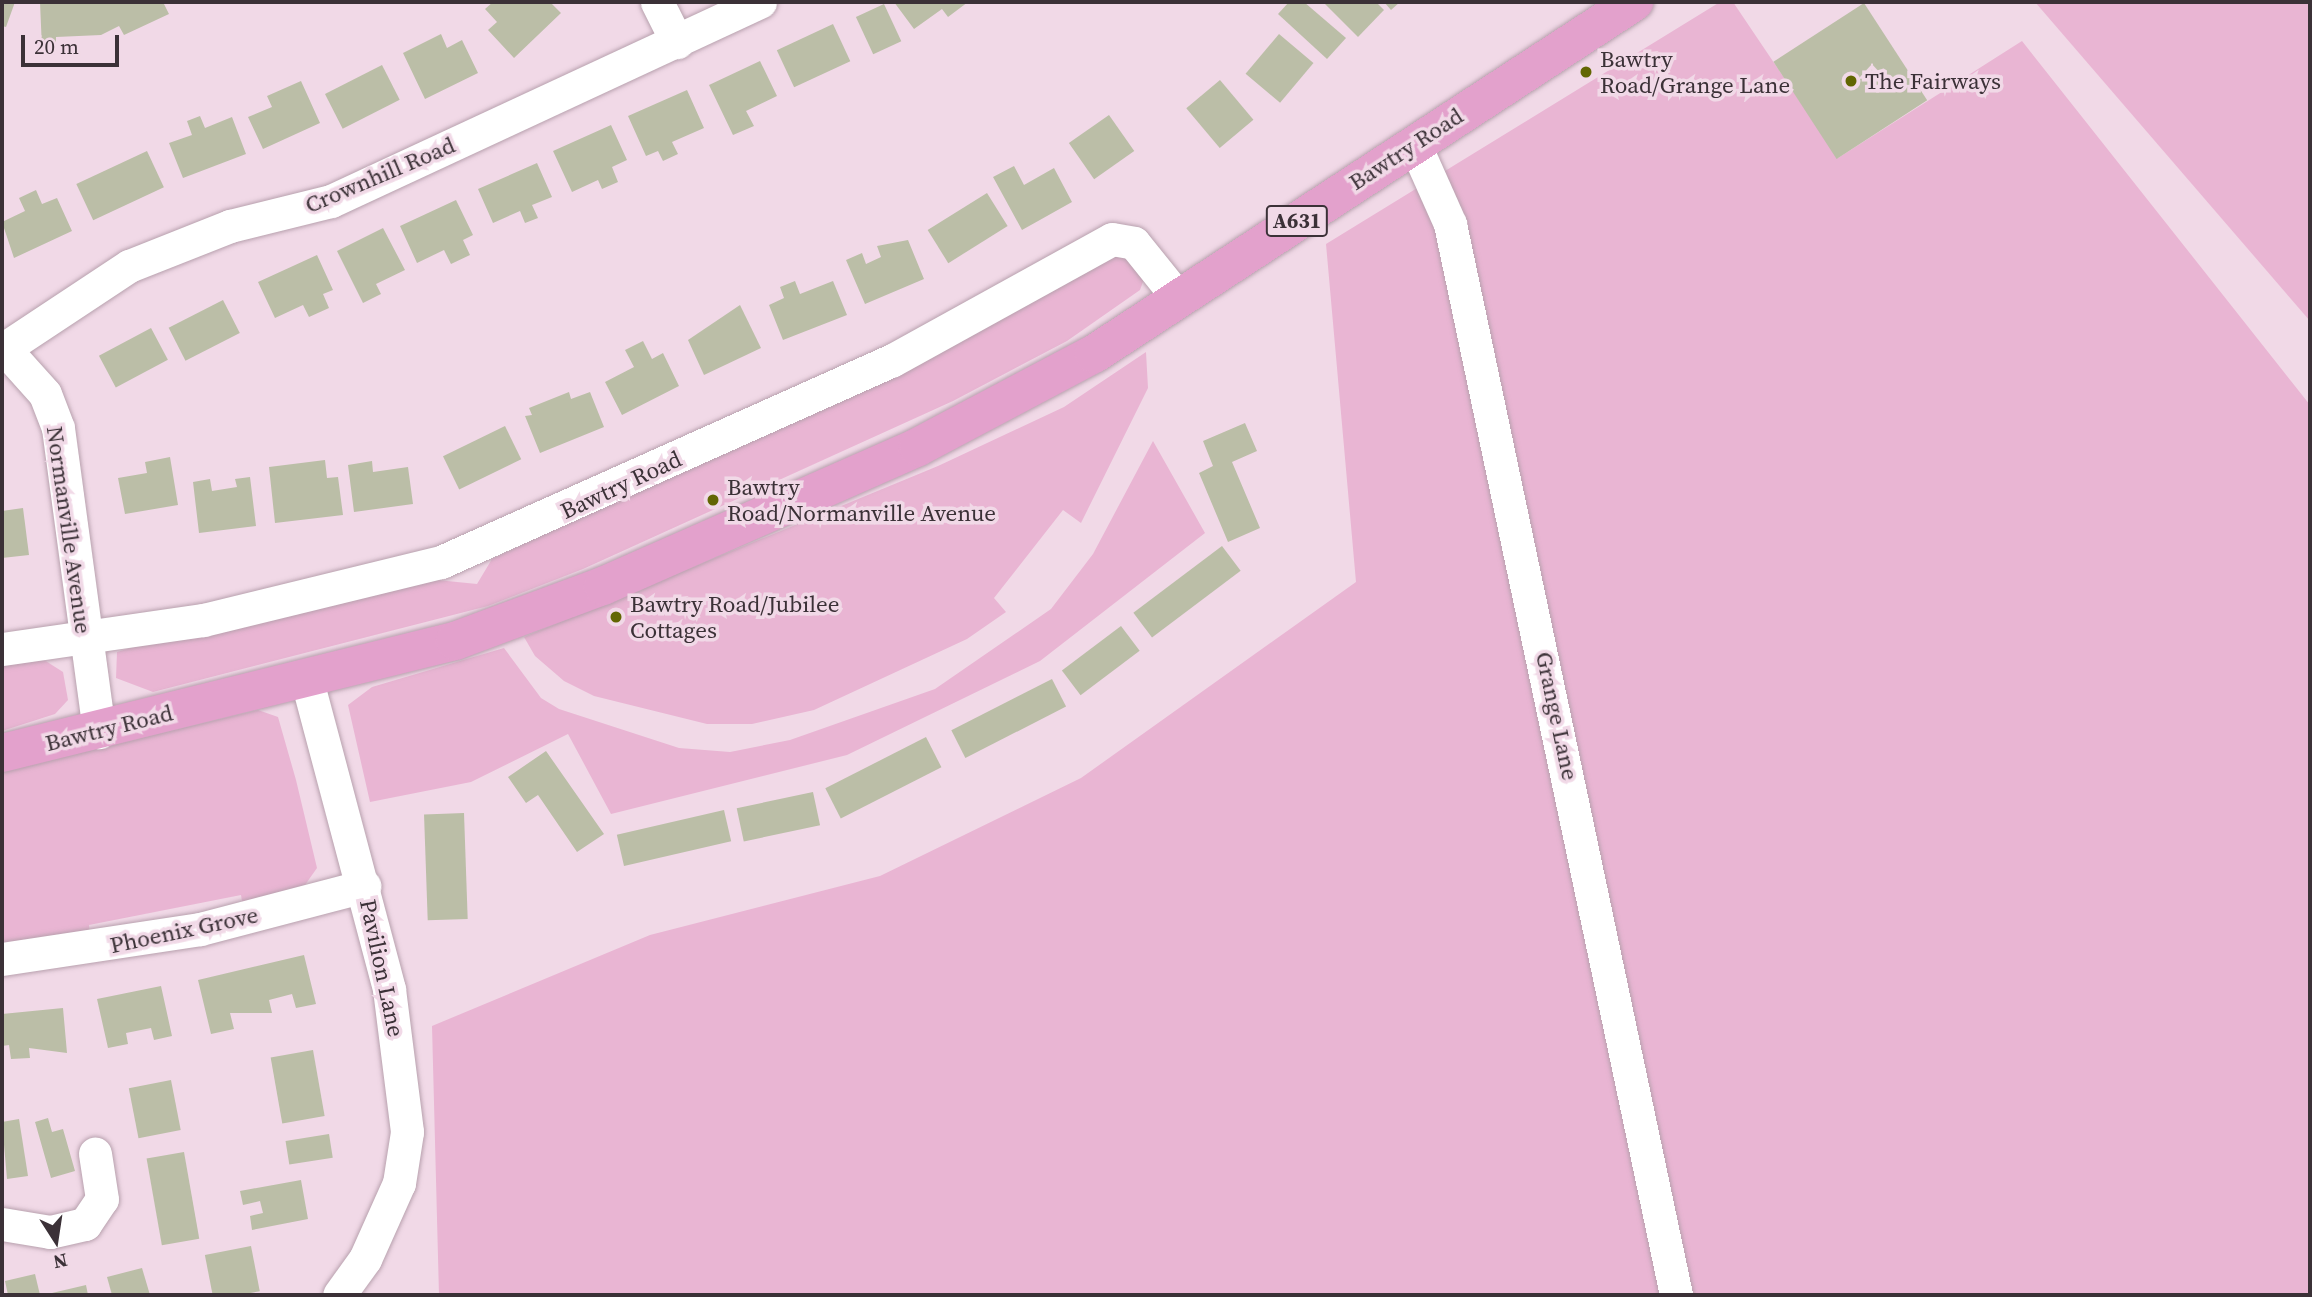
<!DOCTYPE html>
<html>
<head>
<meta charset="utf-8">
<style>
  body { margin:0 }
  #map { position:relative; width:2312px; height:1297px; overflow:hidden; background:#f1d9e7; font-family:"Source Serif 4",serif }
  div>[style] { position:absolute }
  .green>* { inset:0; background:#e9b5d3 }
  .building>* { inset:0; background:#bbbea7; transform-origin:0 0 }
  .roads { filter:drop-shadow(0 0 2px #b8a1ae) drop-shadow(0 0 2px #b8a1ae) }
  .minor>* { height:33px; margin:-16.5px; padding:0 16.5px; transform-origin:16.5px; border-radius:16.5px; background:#fff }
  .primary>* { height:38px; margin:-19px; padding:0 19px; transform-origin:19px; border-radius:19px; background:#e3a1cc }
  .dots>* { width:19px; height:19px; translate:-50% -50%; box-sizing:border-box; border:4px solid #f1d9e7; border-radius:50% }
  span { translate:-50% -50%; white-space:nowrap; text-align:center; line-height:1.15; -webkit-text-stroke:7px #f1d9e7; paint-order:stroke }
  .shield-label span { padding:2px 5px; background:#f1d9e7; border:2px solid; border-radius:5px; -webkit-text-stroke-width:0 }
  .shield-label { font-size:21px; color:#3b3137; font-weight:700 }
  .poi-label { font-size:23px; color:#3b3137 }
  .left { translate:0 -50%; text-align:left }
  .street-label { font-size:23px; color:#3b3137 }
  .frame { position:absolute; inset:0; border:4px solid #3b3137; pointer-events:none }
  .north { position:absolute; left:21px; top:1206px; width:70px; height:70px; -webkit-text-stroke:5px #f1d9e7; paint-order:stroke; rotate:168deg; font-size:19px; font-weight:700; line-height:28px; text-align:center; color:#3b3137 }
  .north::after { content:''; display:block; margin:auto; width:24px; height:32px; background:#3b3137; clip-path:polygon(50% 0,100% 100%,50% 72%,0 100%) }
  .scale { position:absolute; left:21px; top:35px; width:98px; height:32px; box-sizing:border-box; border:4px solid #3b3137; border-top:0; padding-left:9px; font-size:21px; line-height:24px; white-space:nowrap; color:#3b3137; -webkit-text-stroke:5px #f1d9e7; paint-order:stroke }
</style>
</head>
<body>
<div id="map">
  <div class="green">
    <i style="clip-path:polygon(1720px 2px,1733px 2px,1838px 158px,2022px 41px,2310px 405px,2310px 1295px,439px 1295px,432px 1026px,650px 935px,880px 876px,1081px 778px,1356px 582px,1326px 244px)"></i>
    <i style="clip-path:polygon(2035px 2px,2310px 2px,2310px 321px)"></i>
    <i style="clip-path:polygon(1121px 255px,1146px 273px,1140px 290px,1067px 341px,953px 401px,583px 569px,488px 606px,153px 692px,116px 678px,117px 652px,137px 646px,427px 579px,477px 584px,492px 559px,711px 455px,1096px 258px)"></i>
    <i style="clip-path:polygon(1146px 352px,1148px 388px,1081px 523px,1063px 510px,994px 598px,1006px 612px,967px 639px,814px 710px,752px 724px,707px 724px,594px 696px,564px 681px,535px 656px,524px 637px,938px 466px,1064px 407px)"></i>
    <i style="clip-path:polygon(1153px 441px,1205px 533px,1040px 661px,847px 755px,611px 814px,568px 734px,471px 782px,370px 802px,348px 705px,372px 687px,504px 648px,541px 698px,559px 709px,679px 748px,730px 752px,790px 740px,935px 689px,1051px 609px,1093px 554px)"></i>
    <i style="clip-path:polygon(41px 658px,63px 672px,68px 700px,55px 714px,2px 731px,2px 662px)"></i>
    <i style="clip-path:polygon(258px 710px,278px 717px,296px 780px,317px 868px,305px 885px,243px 907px,241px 895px,89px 925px,90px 936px,2px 946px,2px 771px)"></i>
  </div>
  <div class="building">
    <i style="clip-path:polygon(2px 2px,15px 2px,6px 27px,2px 26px)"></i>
    <i style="clip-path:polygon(40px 2px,163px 2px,169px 14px,124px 35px,119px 26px,101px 35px,56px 37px,56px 49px,42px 49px)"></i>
    <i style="clip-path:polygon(493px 2px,550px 2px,561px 13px,514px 58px,488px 30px,497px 22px,485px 9px)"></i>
    <i style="clip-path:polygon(894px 2px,968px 2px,948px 17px,942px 9px,914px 29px)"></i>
    <i style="clip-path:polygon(1289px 2px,1304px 2px,1346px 38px,1327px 59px,1278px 14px)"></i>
    <i style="clip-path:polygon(1323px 2px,1376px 2px,1384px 10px,1358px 37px)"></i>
    <i style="clip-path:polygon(1384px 2px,1400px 2px,1391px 10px)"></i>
    <i style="left:1864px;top:3px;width:116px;height:108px;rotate:57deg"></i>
    <i style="left:884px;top:4px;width:41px;height:31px;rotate:65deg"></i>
    <i style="left:833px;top:24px;width:41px;height:62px;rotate:65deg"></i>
    <i style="clip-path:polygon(441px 34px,447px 48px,462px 40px,478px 73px,425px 99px,403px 53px)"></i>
    <i style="left:1279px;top:34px;width:45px;height:52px;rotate:40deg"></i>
    <i style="clip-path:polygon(760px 61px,777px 96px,746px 111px,754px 126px,733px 135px,709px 85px)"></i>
    <i style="left:382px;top:65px;width:39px;height:64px;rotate:63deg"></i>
    <i style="left:1220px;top:80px;width:52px;height:44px;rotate:50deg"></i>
    <i style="clip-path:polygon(301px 81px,320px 123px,263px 149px,248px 117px,272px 107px,267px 96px)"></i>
    <i style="clip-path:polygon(687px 90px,704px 128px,672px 142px,678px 154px,663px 161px,658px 151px,646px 156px,628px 116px)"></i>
    <i style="left:1109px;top:115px;width:44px;height:49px;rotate:55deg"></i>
    <i style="clip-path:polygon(200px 116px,205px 128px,232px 117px,246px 154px,183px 178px,169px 143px,192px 135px,187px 121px)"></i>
    <i style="clip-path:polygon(611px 125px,627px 160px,612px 167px,618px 182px,602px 189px,598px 180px,572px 192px,553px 151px)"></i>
    <i style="left:147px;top:151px;width:40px;height:78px;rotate:65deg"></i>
    <i style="clip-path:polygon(537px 163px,552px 197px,532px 205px,538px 218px,525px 223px,520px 211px,493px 223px,478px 189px)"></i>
    <i style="clip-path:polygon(1014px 166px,1024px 185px,1054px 168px,1072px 202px,1022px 230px,993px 177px)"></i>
    <i style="clip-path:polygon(36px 190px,42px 204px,57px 198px,72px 231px,14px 258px,2px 222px,25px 211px,19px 198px)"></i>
    <i style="left:987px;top:193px;width:39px;height:70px;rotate:58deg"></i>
    <i style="clip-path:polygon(456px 200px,473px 235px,463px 240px,470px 255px,451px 264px,444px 250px,417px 263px,400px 226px)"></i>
    <i style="clip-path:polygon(383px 228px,405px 270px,376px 284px,381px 294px,363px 303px,337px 251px)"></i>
    <i style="clip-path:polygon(908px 240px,924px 279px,865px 304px,846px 260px,862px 253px,866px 264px,881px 257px,877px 246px)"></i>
    <i style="clip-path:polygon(317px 255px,333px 290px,323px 294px,329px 308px,309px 317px,303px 305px,275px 318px,258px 282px)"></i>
    <i style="clip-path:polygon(795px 281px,800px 294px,833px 281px,847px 315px,783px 340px,769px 305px,784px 298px,780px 287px)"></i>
    <i style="left:223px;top:300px;width:37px;height:61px;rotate:63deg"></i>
    <i style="clip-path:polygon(740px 305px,761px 348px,704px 375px,688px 340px)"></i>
    <i style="left:151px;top:328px;width:36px;height:59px;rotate:62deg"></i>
    <i style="clip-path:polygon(643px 341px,652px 359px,663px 353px,679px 386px,622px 415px,605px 382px,634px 367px,625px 350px)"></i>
    <i style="clip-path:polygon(569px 392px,571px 399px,590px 392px,604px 427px,540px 453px,525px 416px,532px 415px,529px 408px)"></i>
    <i style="clip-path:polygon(1245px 423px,1257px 451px,1232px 462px,1260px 528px,1228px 542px,1199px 473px,1213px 466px,1203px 441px)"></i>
    <i style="left:505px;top:426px;width:37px;height:69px;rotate:64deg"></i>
    <i style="clip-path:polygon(170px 457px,178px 505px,125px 514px,118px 478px,147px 473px,145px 462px)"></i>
    <i style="clip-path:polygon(325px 460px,327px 478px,338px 477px,343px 515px,275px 523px,269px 467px)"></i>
    <i style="clip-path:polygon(372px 461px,373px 472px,408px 467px,413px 504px,354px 512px,348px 465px)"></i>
    <i style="clip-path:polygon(250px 477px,256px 526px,199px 533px,193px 482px,210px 479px,212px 491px,237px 487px,235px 479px)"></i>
    <i style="clip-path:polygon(23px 508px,29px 555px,2px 558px,2px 511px)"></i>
    <i style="left:1222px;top:546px;width:31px;height:111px;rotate:53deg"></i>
    <i style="left:1121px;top:626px;width:31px;height:74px;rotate:53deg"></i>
    <i style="left:1052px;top:679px;width:31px;height:113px;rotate:63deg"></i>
    <i style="left:926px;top:737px;width:34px;height:113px;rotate:63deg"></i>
    <i style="clip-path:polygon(546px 751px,604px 834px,577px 852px,538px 795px,526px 803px,508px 777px)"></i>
    <i style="left:813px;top:792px;width:34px;height:78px;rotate:78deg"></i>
    <i style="left:724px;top:810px;width:32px;height:110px;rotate:77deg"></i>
    <i style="left:464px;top:813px;width:106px;height:40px;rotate:88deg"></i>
    <i style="clip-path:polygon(304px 955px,316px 1004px,296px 1008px,292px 994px,269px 1000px,272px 1013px,230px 1013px,234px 1029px,211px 1034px,198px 980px)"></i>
    <i style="clip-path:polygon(161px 986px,172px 1036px,154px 1040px,151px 1028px,126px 1033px,128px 1044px,108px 1048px,97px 999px)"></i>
    <i style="clip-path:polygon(63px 1008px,67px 1053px,29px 1048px,30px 1058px,11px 1059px,9px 1045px,2px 1046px,2px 1014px)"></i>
    <i style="left:313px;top:1050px;width:67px;height:43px;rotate:80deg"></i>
    <i style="left:171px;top:1080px;width:51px;height:43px;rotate:79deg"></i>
    <i style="clip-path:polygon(48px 1118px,52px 1132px,63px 1129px,75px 1171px,51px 1178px,35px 1122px)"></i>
    <i style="clip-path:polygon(19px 1119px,28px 1176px,7px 1179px,2px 1122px)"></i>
    <i style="left:329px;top:1134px;width:24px;height:44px;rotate:81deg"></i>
    <i style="left:184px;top:1152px;width:88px;height:38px;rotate:80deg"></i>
    <i style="clip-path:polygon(301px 1180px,308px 1219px,252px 1230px,250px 1216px,263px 1213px,260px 1201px,243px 1205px,240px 1191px)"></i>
    <i style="left:251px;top:1246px;width:46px;height:47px;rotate:79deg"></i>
    <i style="clip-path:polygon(142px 1268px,150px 1295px,112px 1295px,107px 1277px)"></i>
    <i style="clip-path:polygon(35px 1274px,40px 1295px,8px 1295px,5px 1281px)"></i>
    <i style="clip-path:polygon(86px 1285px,88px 1295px,53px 1295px,52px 1293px)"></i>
  </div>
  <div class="roads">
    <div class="minor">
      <i style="left:657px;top:2px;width:45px;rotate:63.4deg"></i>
      <i style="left:1414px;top:143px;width:89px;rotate:66deg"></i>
      <i style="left:1450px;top:224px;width:1095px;rotate:78.08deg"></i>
      <i style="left:2px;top:346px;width:64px;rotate:48.1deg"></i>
      <i style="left:45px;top:394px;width:36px;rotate:69deg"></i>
      <i style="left:58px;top:428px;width:307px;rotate:82.3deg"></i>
      <i style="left:5px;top:348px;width:149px;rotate:-33.5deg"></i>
      <i style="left:129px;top:266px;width:109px;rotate:-21.6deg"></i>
      <i style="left:230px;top:226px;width:104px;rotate:-13.9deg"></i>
      <i style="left:331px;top:201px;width:473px;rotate:-24.9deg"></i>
      <i style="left:2px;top:649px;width:203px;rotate:-8.2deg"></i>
      <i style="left:203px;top:620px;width:245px;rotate:-13.7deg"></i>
      <i style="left:441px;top:562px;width:493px;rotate:-24.1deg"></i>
      <i style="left:891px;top:361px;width:252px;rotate:-28.9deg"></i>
      <i style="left:1112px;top:239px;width:22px;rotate:10deg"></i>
      <i style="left:1134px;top:243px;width:72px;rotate:51.2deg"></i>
      <i style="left:306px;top:677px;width:323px;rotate:75.1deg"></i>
      <i style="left:389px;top:989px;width:144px;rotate:82.8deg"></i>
      <i style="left:407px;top:1132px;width:52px;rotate:98.9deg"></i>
      <i style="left:399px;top:1183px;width:83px;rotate:114.1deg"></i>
      <i style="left:365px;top:1259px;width:44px;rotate:125.8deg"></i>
      <i style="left:2px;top:959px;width:200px;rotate:-8.6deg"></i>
      <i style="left:200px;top:929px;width:170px;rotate:-14.7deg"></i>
      <i style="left:2px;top:1224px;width:49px;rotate:9.5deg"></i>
      <i style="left:50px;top:1232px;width:36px;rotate:-13deg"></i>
      <i style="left:85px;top:1224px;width:30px;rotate:-56deg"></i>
      <i style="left:102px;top:1199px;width:46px;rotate:-98.8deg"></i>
    </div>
    <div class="primary">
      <i style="left:2px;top:753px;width:467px;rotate:-13.9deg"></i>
      <i style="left:455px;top:641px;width:158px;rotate:-20.4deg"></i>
      <i style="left:603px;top:586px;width:344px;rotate:-23.8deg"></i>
      <i style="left:918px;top:447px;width:199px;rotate:-27.9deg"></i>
      <i style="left:1094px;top:354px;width:645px;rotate:-33.1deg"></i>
    </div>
  </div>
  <div class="dots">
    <i style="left:1586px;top:72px;background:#626602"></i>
    <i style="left:1851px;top:81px;background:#626602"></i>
    <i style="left:713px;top:500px;background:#626602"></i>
    <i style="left:616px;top:617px;background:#626602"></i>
  </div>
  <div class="shield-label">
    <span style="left:1297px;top:221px">A631</span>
  </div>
  <div class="poi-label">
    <span class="left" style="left:1600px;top:72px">Bawtry<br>Road/Grange Lane</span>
    <span class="left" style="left:1865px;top:81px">The Fairways</span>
    <span class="left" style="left:727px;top:500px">Bawtry<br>Road/Normanville Avenue</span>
    <span class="left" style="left:630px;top:617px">Bawtry Road/Jubilee<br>Cottages</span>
  </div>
  <div class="street-label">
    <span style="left:1406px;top:149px;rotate:-33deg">Bawtry Road</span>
    <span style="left:380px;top:175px;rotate:-23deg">Crownhill Road</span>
    <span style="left:621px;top:485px;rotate:-25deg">Bawtry Road</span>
    <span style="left:69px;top:530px;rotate:82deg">Normanville Avenue</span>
    <span style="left:1557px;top:716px;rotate:78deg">Grange Lane</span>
    <span style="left:109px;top:728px;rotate:-14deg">Bawtry Road</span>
    <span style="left:184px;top:930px;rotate:-12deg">Phoenix Grove</span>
    <span style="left:382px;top:968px;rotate:78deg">Pavilion Lane</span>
  </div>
  <div class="frame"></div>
  <div class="north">N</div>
  <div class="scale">20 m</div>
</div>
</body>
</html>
